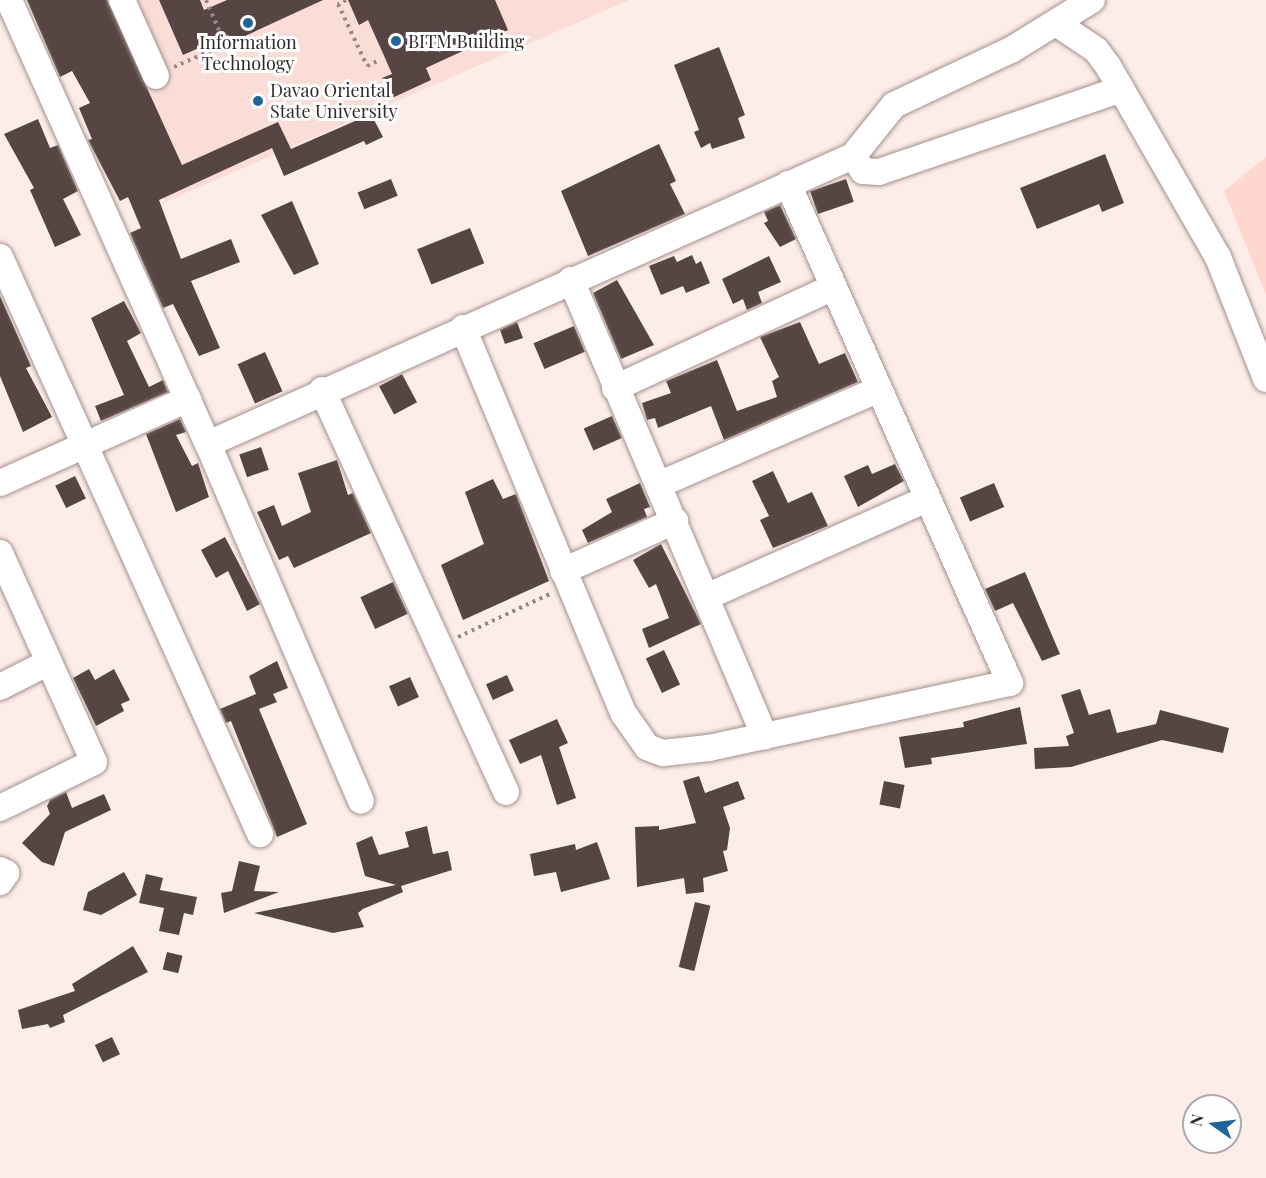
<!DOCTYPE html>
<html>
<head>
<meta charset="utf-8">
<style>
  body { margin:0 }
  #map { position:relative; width:1266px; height:1178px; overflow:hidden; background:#fdede9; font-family:"Playfair Display",serif }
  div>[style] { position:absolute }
  .built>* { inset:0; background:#faddd7 }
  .green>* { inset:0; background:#fed7d0 }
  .building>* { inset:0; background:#564542; transform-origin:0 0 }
  .path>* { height:4px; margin-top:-2px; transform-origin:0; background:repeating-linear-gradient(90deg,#948986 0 3px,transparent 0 7.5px) }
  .roads { filter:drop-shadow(0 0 2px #a3918d) drop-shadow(0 0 2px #a3918d) }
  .minor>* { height:26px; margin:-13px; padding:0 13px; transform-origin:13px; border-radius:13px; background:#fff }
  .dots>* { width:16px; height:16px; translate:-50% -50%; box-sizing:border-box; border:3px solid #fefefe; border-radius:50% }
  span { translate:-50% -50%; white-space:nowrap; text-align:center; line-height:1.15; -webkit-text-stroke:6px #fefefe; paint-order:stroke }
  .poi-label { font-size:18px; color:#312a28 }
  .left { translate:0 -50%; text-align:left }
  .north { position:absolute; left:1182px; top:1094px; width:60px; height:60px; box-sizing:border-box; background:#fefefe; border:2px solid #aca9a8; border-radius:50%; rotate:284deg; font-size:16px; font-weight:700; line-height:24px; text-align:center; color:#312a28 }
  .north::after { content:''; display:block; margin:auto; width:21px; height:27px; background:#20659a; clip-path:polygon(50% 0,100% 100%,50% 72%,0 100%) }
</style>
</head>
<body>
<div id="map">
  <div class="built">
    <i style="clip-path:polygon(75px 0,629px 0,165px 202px)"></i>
  </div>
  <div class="green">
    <i style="clip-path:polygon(1266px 157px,1266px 295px,1224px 191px)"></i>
  </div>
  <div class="building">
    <i style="clip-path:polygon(27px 0,107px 0,182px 165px,278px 122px,291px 149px,371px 114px,383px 137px,366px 145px,364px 141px,284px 176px,272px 148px,159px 200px,181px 259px,231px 239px,240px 262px,191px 281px,220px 348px,199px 356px,173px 304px,163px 308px,130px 233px,141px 228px,128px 197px,120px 201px,88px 140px,92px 139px,79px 108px,90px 103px,72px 71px,60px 77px)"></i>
    <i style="clip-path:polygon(159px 0,200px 0,204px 10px,227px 0,323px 0,232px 42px,228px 35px,183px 55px)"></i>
    <i style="clip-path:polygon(348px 0,495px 0,508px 30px,426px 68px,431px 80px,392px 98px,382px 78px,392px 74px,385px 58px,368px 20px,359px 25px)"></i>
    <i style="clip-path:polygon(719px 47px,745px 115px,738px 118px,745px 138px,712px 149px,710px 143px,701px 148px,694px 132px,699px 130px,674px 65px)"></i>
    <i style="clip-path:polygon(38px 119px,50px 148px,58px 145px,78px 191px,63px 199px,81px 235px,55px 247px,30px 190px,34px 188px,4px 134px)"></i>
    <i style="clip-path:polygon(659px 144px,676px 181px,670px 184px,685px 214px,588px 256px,561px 191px)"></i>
    <i style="clip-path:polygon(1105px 154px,1124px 203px,1102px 212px,1099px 204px,1037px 229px,1020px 188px)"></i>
    <i style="left:391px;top:179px;width:18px;height:36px;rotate:68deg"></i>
    <i style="left:846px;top:179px;width:24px;height:38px;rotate:71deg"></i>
    <i style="clip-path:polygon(292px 201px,319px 264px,294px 275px,261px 215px)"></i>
    <i style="clip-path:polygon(780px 205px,796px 239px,780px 247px,764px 223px,768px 221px,764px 212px)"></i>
    <i style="left:470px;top:228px;width:38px;height:57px;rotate:68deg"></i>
    <i style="clip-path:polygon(692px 255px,696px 264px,701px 261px,710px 283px,686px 293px,683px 286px,661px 295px,649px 266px,674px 256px,677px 262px)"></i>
    <i style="clip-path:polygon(769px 256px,781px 282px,758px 292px,762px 303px,747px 310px,743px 299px,733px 304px,722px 279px)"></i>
    <i style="clip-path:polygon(617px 280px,654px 345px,621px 359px,593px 293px)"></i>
    <i style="clip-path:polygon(0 296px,31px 366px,26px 368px,52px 417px,23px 432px,0 376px)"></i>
    <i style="clip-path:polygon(124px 301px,141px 333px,127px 341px,149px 387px,163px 380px,168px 392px,101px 421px,95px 406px,124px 395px,91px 318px)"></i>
    <i style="clip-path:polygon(517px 322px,523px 338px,505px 344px,500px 330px)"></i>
    <i style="clip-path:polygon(800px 322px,819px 364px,845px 353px,858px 382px,724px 440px,711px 406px,658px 428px,655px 418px,647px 420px,642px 403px,671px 393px,666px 381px,717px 360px,737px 411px,777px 397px,772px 381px,779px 377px,760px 337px)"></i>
    <i style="left:574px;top:326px;width:28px;height:44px;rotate:67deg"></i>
    <i style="left:265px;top:352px;width:43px;height:30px;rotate:66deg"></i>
    <i style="left:402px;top:374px;width:32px;height:26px;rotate:62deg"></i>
    <i style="left:612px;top:416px;width:24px;height:31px;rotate:66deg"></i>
    <i style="clip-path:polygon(180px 419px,186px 432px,176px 435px,192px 466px,198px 463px,209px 497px,176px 512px,146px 434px)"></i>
    <i style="left:261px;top:447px;width:24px;height:23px;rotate:71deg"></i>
    <i style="clip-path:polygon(337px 460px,348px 495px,353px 493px,371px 533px,294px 568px,288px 556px,279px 560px,257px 512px,274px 505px,282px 526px,311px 512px,298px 473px)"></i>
    <i style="clip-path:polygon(895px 464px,904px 481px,858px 507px,844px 476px,868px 465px,872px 474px)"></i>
    <i style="clip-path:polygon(773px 471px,788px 503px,812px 492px,828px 526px,773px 548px,760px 520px,769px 516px,752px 481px)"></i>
    <i style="left:75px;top:476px;width:25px;height:22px;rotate:64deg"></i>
    <i style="clip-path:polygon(493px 479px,503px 499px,516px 494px,549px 581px,463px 620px,441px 565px,484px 544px,465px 492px)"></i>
    <i style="clip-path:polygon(640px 483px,650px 507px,644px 509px,647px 517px,588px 543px,582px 530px,612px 512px,606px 499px)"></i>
    <i style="left:994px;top:483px;width:26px;height:37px;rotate:67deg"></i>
    <i style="clip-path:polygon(225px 537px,260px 604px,247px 611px,228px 571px,216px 578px,201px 550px)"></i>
    <i style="clip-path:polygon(661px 544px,701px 624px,649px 648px,642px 629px,669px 618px,656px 584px,649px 588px,633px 560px)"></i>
    <i style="clip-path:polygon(1025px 572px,1060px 654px,1042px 661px,1013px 603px,995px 611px,985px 589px)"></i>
    <i style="left:393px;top:582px;width:35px;height:36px;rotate:65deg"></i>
    <i style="left:664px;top:650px;width:38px;height:20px;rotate:65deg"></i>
    <i style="clip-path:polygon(277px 661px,288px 688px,273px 694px,277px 702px,259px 709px,307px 824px,277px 837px,231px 721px,226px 723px,220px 709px,256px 694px,249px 676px)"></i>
    <i style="clip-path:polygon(89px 669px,95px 680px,114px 669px,130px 700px,121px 704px,124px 711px,96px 726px,73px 678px)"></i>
    <i style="left:507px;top:675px;width:17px;height:23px;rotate:66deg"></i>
    <i style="left:410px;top:677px;width:22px;height:23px;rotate:66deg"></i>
    <i style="clip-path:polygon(1080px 689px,1089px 715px,1110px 709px,1117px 733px,1156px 724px,1160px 710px,1229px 728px,1223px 753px,1162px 740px,1071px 767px,1035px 769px,1034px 748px,1069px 746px,1066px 736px,1074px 733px,1061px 695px)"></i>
    <i style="clip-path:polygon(1020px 707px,1027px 744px,931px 758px,932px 764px,905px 768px,899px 737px,964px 727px,963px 722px)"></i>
    <i style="clip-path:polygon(557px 719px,568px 743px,559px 747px,576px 798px,557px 805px,541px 755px,520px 764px,509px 740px)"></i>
    <i style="clip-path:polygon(699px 776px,705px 793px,738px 781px,745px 799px,723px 807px,730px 828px,727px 850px,723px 851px,728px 871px,703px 878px,704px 892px,686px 894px,684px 878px,637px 887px,635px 827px,659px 826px,659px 830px,696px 823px,683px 781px)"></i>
    <i style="left:884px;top:781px;width:21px;height:24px;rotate:11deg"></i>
    <i style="clip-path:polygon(66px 792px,72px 808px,104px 794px,111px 810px,65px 832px,54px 866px,42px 862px,22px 843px,50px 814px,47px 806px,50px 800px)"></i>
    <i style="clip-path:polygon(427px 826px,433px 854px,448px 851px,452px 870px,401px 886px,403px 892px,363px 909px,358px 913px,364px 927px,333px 933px,254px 913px,396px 885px,365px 876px,356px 843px,372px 836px,379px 855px,409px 847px,405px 832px)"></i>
    <i style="clip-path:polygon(597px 842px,610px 879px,561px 892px,556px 872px,534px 876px,530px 854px,575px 844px,576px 850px)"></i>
    <i style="clip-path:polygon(239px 861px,260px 866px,254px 891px,279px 892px,224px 913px,221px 893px,232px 891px)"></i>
    <i style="clip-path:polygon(124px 872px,137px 895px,101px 915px,83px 910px,88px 892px)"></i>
    <i style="clip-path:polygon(146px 874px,163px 878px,160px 890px,197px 897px,193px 915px,184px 913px,179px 935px,159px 931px,164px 908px,139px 903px)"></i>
    <i style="left:695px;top:902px;width:16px;height:67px;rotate:14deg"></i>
    <i style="clip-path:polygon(133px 946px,148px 972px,63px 1015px,65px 1022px,50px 1028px,48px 1024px,22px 1029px,18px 1010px,75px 991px,72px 984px)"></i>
    <i style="left:167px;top:952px;width:16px;height:18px;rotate:14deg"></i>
    <i style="left:112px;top:1037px;width:19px;height:19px;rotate:65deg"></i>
  </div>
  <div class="path">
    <i style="left:346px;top:0;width:9px;rotate:153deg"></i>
    <i style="left:338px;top:4px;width:68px;rotate:64.9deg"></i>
    <i style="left:367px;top:66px;width:14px;rotate:-25deg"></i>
    <i style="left:174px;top:67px;width:56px;rotate:-24.3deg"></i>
    <i style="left:225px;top:44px;width:48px;rotate:-113.4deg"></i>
    <i style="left:458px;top:637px;width:104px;rotate:-25.1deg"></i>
  </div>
  <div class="roads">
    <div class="minor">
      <i style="left:9px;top:0;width:487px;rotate:65.9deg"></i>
      <i style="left:208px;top:444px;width:388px;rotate:66.8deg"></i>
      <i style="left:122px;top:0;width:83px;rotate:65.9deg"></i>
      <i style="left:1056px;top:23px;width:48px;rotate:34deg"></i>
      <i style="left:1096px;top:50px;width:20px;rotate:53deg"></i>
      <i style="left:1108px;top:66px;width:220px;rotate:60.1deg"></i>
      <i style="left:1218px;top:257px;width:131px;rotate:68.5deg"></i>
      <i style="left:853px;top:156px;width:18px;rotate:56deg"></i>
      <i style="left:863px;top:171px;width:16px;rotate:4deg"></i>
      <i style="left:879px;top:172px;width:256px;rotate:-18.9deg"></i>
      <i style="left:0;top:257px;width:633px;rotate:65.74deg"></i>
      <i style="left:571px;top:280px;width:496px;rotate:67deg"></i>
      <i style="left:463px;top:328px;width:418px;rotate:67.4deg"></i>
      <i style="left:624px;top:714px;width:40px;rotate:55.1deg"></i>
      <i style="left:647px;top:747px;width:17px;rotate:21deg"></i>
      <i style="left:663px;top:753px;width:46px;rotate:-6.2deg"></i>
      <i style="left:709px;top:748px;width:308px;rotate:-12.2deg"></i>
      <i style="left:1010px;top:683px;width:546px;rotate:-113.98deg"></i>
      <i style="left:615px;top:388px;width:238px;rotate:-24.8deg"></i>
      <i style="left:322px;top:390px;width:442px;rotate:65.4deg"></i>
      <i style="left:208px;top:444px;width:706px;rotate:-24.06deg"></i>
      <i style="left:853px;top:156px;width:65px;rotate:-51.2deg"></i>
      <i style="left:894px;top:105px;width:129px;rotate:-25.2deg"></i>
      <i style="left:1011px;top:50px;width:95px;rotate:-31.7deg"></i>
      <i style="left:0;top:483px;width:206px;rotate:-24.1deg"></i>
      <i style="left:658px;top:485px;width:240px;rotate:-23.4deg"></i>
      <i style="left:0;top:553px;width:229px;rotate:65.8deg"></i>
      <i style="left:94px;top:762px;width:105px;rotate:153.9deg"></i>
      <i style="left:563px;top:571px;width:123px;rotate:-24.1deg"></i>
      <i style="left:708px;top:596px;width:240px;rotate:-23.9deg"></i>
      <i style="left:0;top:687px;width:55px;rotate:-27deg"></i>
      <i style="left:0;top:870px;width:7px;rotate:27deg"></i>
      <i style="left:6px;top:873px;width:11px;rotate:124deg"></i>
    </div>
  </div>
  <div class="dots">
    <i style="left:248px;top:23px;background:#20659a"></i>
    <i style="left:396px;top:41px;background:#20659a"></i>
    <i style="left:258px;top:101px;background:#20659a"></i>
  </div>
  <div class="poi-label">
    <span class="left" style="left:408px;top:41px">BITM Building</span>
    <span style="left:248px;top:53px">Information<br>Technology</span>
    <span class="left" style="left:270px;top:101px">Davao Oriental<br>State University</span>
  </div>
  <div class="north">N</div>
</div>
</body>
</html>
